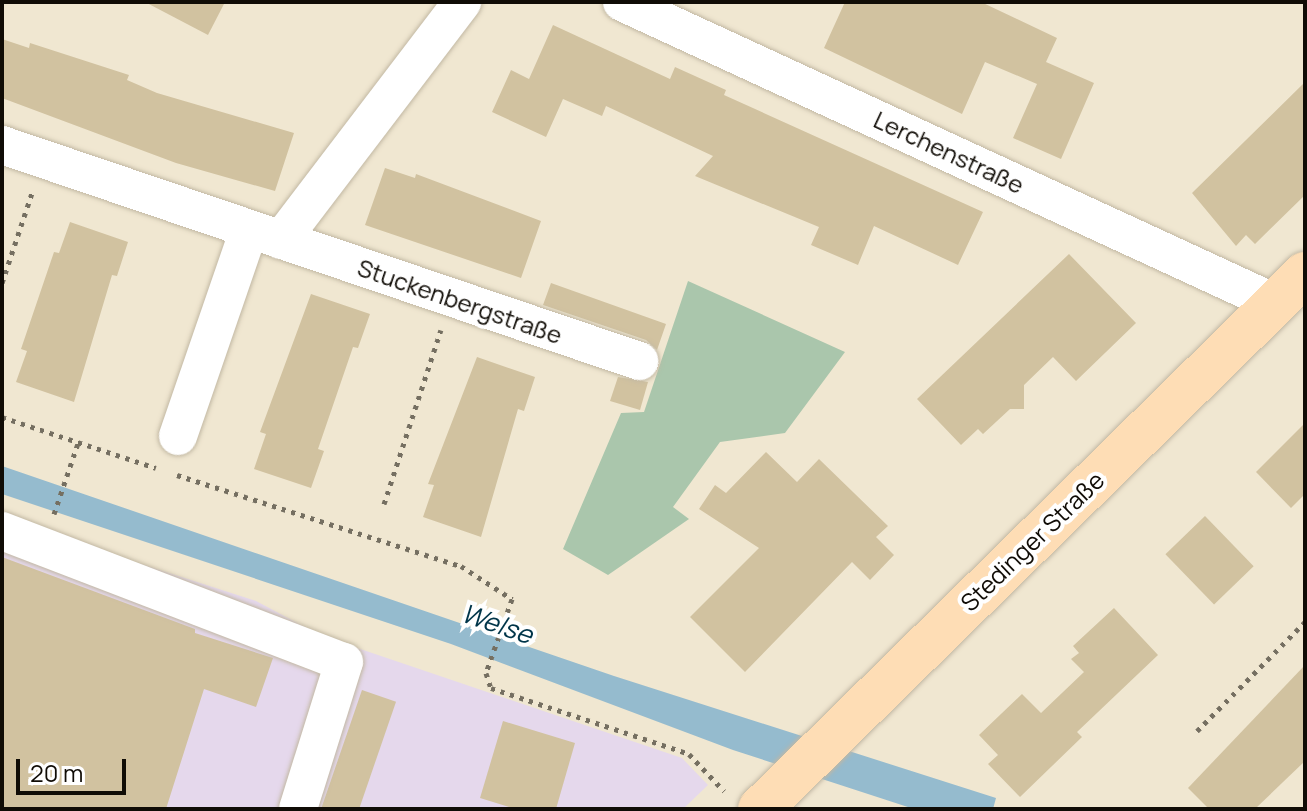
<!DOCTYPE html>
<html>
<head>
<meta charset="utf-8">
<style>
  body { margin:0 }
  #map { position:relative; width:1307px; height:811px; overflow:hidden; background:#f0e7d1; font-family:Manrope,sans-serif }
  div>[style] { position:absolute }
  .commercial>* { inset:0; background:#e5d8ec }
  .green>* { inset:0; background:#aac6ac }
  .water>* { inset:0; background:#95bbce }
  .building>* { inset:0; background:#d1c2a0; transform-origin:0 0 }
  .path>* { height:5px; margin-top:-2.5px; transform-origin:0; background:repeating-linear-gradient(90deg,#756f61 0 4px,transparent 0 10px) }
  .roads { filter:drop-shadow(0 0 2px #c2b8a3) drop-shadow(0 0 2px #c2b8a3) }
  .minor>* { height:38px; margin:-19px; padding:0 19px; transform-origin:19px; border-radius:19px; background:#fff }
  .major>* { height:44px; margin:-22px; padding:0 22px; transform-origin:22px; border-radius:22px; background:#feddb5 }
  span { translate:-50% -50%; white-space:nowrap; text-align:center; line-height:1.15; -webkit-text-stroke:8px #fff; paint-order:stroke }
  .street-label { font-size:24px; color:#100c06 }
  .water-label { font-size:26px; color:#003549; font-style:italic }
  .frame { position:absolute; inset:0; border:4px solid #100c06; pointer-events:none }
  .scale { position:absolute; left:16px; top:759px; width:110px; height:36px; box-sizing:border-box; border:4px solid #100c06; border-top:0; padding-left:10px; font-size:24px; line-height:28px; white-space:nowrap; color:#100c06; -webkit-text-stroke:6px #fff; paint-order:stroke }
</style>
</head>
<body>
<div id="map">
  <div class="commercial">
    <i style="clip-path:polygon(2px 519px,256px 601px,322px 636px,682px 758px,708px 785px,683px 809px,2px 809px)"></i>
  </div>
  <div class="green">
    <i style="clip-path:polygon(688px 281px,845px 352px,785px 433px,720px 442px,673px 507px,689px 519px,608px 575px,563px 549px,621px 413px,644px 412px)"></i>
  </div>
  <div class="water">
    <i style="clip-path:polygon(2px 466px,614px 676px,996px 798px,993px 809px,914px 809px,733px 750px,451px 644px,2px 494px)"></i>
  </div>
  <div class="building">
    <i style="clip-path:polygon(145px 2px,225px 2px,208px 35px)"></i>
    <i style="clip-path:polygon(845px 2px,981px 2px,1057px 38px,1046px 62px,1094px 83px,1061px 159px,1013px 138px,1037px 84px,985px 62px,962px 114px,824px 48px)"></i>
    <i style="clip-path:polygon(553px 25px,670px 79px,675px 67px,726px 90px,724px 95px,983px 212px,958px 265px,874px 226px,858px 265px,811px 245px,819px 227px,695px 176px,713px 156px,606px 106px,602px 116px,563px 99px,546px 137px,492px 112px,511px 70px,529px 79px)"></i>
    <i style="clip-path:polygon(2px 39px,29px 48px,30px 43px,129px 75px,127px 80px,157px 93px,294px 133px,275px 191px,176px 163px,2px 98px)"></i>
    <i style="clip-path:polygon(1305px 82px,1305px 195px,1255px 244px,1246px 235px,1236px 246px,1192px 193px)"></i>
    <i style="clip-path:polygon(385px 168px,415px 178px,416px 174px,541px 221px,521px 278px,365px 225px)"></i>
    <i style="clip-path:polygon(70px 222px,128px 242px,117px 276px,112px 275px,74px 402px,16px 382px,27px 351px,21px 349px,54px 252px,59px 253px)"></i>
    <i style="clip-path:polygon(1069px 254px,1136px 323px,1076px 381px,1053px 357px,1024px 385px,1024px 409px,1010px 409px,983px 434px,978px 429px,961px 445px,917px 399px)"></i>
    <i style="clip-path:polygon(551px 283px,666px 324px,657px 350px,646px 340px,543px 305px)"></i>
    <i style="clip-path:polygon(311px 294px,370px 314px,358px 348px,353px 347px,318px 449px,324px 451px,311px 488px,254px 469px,266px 434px,260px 432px)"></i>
    <i style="clip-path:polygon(477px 357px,535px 377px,524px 411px,518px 409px,481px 537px,423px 517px,434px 485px,428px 484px)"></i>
    <i style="clip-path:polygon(618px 377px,648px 382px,640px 410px,610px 401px)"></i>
    <i style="clip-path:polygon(1305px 423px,1305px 494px,1291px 508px,1256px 472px)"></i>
    <i style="clip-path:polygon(766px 452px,797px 482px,819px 459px,888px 526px,876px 537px,894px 555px,870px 580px,852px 562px,745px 672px,690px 617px,759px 548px,699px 509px,715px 485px,726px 493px)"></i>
    <i style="left:1205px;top:516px;width:70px;height:55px;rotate:46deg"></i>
    <i style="clip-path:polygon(2px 557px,195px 629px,195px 633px,273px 658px,256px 707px,204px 689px,166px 809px,2px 809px)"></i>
    <i style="clip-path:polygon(1114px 608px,1158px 655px,1077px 732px,1082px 737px,1020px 797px,988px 764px,998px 755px,979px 735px,1022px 694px,1041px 713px,1084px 672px,1071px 659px,1079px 653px,1073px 646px)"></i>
    <i style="clip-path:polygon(1305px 665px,1305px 761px,1255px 809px,1209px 809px,1188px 788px)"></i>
    <i style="left:362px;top:690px;width:36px;height:126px;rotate:19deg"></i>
    <i style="clip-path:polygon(503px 721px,575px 743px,556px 809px,516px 809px,480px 798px)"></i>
  </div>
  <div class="path">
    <i style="left:2px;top:283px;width:95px;rotate:-71.6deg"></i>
    <i style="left:2px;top:417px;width:162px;rotate:18.3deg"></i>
    <i style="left:177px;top:475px;width:298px;rotate:17.8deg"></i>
    <i style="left:461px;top:566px;width:61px;rotate:32.9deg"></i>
    <i style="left:512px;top:599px;width:78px;rotate:109.4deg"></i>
    <i style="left:486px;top:673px;width:16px;rotate:72deg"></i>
    <i style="left:491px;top:688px;width:209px;rotate:18.4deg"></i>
    <i style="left:689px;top:754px;width:51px;rotate:46.6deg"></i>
    <i style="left:384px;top:504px;width:183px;rotate:-71.9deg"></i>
    <i style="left:54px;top:514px;width:75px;rotate:-71.3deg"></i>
    <i style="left:1197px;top:731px;width:153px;rotate:-45.3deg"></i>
  </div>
  <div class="roads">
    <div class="minor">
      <i style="left:622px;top:2px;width:719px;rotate:24.75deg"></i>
      <i style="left:2px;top:145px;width:673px;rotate:18.73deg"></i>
      <i style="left:281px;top:240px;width:299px;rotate:-52.7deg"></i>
      <i style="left:178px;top:436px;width:218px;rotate:-71deg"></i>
      <i style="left:2px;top:531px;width:366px;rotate:21deg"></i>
      <i style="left:344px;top:662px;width:154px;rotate:107.4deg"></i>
    </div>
    <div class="major">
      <i style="left:760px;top:809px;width:764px;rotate:-44.47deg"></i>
    </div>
  </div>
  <div class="street-label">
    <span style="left:949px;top:152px;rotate:25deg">Lerchenstraße</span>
    <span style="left:460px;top:301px;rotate:19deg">Stuckenbergstraße</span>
    <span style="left:1032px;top:541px;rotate:-44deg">Stedinger Straße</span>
  </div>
  <div class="water-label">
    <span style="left:497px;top:624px;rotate:19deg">Welse</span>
  </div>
  <div class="frame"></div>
  <div class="scale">20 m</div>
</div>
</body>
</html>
